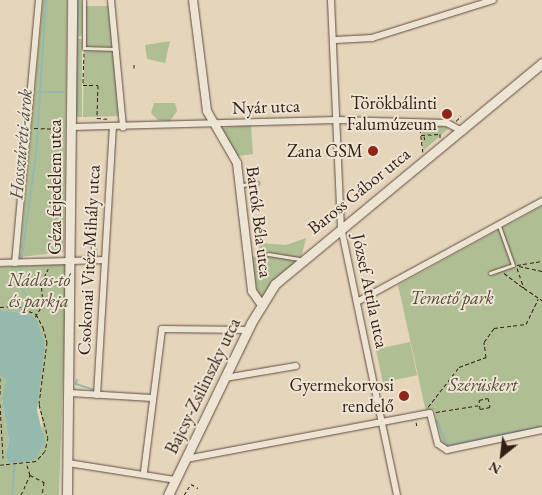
<!DOCTYPE html>
<html>
<head>
<meta charset="utf-8">
<style>
  body { margin:0 }
  #map { position:relative; width:542px; height:495px; overflow:hidden; background:#e5d5bb; font-family:"EB Garamond",serif }
  div>[style] { position:absolute }
  .green>* { inset:0; background:#b0be94; transform-origin:0 0 }
  .water>* { inset:0; background:#96b9ad }
  .stream>* { height:2px; margin:-1px; padding:0 1px; transform-origin:1px; border-radius:1px; background:#96b9ad }
  .path>* { height:1px; margin-top:-0.5px; transform-origin:0; background:repeating-linear-gradient(90deg,#341f17 0 4px,transparent 0 6.5px) }
  .roads { filter:drop-shadow(0 0 1px #604c40) drop-shadow(0 0 1px #604c40) }
  .service>* { height:3px; margin:-1.5px; padding:0 1.5px; transform-origin:1.5px; border-radius:1.5px; background:#eee4d3 }
  .minor>* { height:6px; margin:-3px; padding:0 3px; transform-origin:3px; border-radius:3px; background:#eee4d3 }
  .tertiary>* { height:8px; margin:-4px; padding:0 4px; transform-origin:4px; border-radius:4px; background:#eee4d3 }
  .secondary>* { height:9px; margin:-4.5px; padding:0 4.5px; transform-origin:4.5px; border-radius:4.5px; background:#eee4d3 }
  .dots>* { width:14px; height:14px; translate:-50% -50%; box-sizing:border-box; border:2px solid #eee4d3; border-radius:50% }
  span { translate:-50% -50%; white-space:nowrap; text-align:center; line-height:1.15; -webkit-text-stroke:4px #eee4d3; paint-order:stroke }
  .poi-label { font-size:18px; color:#341f17 }
  .right { translate:-100% -50%; text-align:right }
  .street-label { font-size:18px; color:#341f17 }
  .park-label { font-size:18px; color:#534736; font-style:italic }
  .water-label { font-size:19px; color:#514d44; font-style:italic }
  .north { position:absolute; left:477px; top:430px; width:50px; height:50px; -webkit-text-stroke:4px #eee4d3; paint-order:stroke; rotate:209deg; font-size:14px; font-weight:700; line-height:20px; text-align:center; color:#341f17 }
  .north::after { content:''; display:block; margin:auto; width:18px; height:22px; background:#341f17; clip-path:polygon(50% 0,100% 100%,50% 72%,0 100%) }
</style>
</head>
<body>
<div id="map">
  <div class="green">
    <i style="clip-path:polygon(43px 0,67px 0,64px 252px,20px 257px)"></i>
    <i style="left:76px;top:0;width:6px;height:36px"></i>
    <i style="clip-path:polygon(85px 6px,109px 6px,120px 116px,83px 117px)"></i>
    <i style="left:76px;top:39px;width:6px;height:78px"></i>
    <i style="clip-path:polygon(170px 41px,165px 63px,147px 59px,145px 45px)"></i>
    <i style="clip-path:polygon(154px 103px,175px 103px,177px 111px,170px 121px,158px 120px,151px 113px)"></i>
    <i style="clip-path:polygon(251px 125px,253px 154px,238px 156px,221px 128px)"></i>
    <i style="clip-path:polygon(439px 125px,449px 128px,423px 151px,421px 127px)"></i>
    <i style="clip-path:polygon(542px 206px,542px 428px,443px 445px,434px 410px,426px 412px,398px 285px)"></i>
    <i style="clip-path:polygon(306px 238px,301px 259px,261px 304px,249px 257px,260px 256px,259px 243px,286px 245px)"></i>
    <i style="clip-path:polygon(67px 264px,59px 495px,0 495px,0 375px,6px 380px,2px 398px,9px 442px,5px 457px,10px 463px,25px 462px,43px 426px,37px 394px,45px 343px,37px 320px,30px 314px,0 310px,0 267px)"></i>
    <i style="left:410px;top:342px;width:34px;height:35px;rotate:78deg"></i>
  </div>
  <div class="water">
    <i style="clip-path:polygon(0 310px,30px 314px,37px 320px,45px 343px,37px 411px,45px 442px,36px 459px,25px 462px,10px 463px,5px 457px,9px 442px,2px 398px,6px 380px,0 375px)"></i>
  </div>
  <div class="stream">
    <i style="left:38px;top:92px;width:25px"></i>
    <i style="left:77px;top:113px;width:113px;rotate:-89.5deg"></i>
    <i style="left:20px;top:311px;width:17px;rotate:-65deg"></i>
    <i style="left:27px;top:296px;width:15px;rotate:-127deg"></i>
    <i style="left:18px;top:284px;width:131px;rotate:-82.1deg"></i>
    <i style="left:36px;top:154px;width:154px;rotate:-86.3deg"></i>
    <i style="left:77px;top:380px;width:4px;rotate:104deg"></i>
    <i style="left:76px;top:384px;width:19px;rotate:18deg"></i>
    <i style="left:437px;top:421px;width:26px;rotate:67deg"></i>
    <i style="left:447px;top:445px;width:94px;rotate:-11.1deg"></i>
    <i style="left:12px;top:495px;width:35px;rotate:-85deg"></i>
  </div>
  <div class="path">
    <i style="left:84px;top:53px;width:32px;rotate:92deg"></i>
    <i style="left:83px;top:85px;width:15px"></i>
    <i style="left:98px;top:85px;width:33px;rotate:92deg"></i>
    <i style="left:97px;top:118px;width:13px;rotate:4deg"></i>
    <i style="left:134px;top:64px;width:4px;rotate:90deg"></i>
    <i style="left:456px;top:121px;width:7px;rotate:-45deg"></i>
    <i style="left:34px;top:128px;width:28px;rotate:2deg"></i>
    <i style="left:420px;top:129px;width:23px;rotate:83deg"></i>
    <i style="left:421px;top:135px;width:19px;rotate:-3deg"></i>
    <i style="left:440px;top:134px;width:4px;rotate:90deg"></i>
    <i style="left:424px;top:136px;width:5px;rotate:79deg"></i>
    <i style="left:57px;top:137px;width:7px;rotate:-90deg"></i>
    <i style="left:517px;top:265px;width:25px;rotate:-9deg"></i>
    <i style="left:519px;top:266px;width:24px;rotate:12deg"></i>
    <i style="left:517px;top:268px;width:21px;rotate:71deg"></i>
    <i style="left:524px;top:288px;width:22px;rotate:34deg"></i>
    <i style="left:504px;top:273px;width:25px;rotate:37deg"></i>
    <i style="left:0;top:307px;width:17px;rotate:-3deg"></i>
    <i style="left:17px;top:306px;width:21px;rotate:23deg"></i>
    <i style="left:36px;top:314px;width:15px;rotate:62deg"></i>
    <i style="left:43px;top:327px;width:16px;rotate:75deg"></i>
    <i style="left:47px;top:342px;width:63px;rotate:97.4deg"></i>
    <i style="left:39px;top:404px;width:34px;rotate:75deg"></i>
    <i style="left:48px;top:437px;width:14px;rotate:102deg"></i>
    <i style="left:45px;top:451px;width:13px;rotate:132deg"></i>
    <i style="left:36px;top:461px;width:36px;rotate:174deg"></i>
    <i style="left:35px;top:317px;width:15px;rotate:-58deg"></i>
    <i style="left:43px;top:304px;width:21px;rotate:-95deg"></i>
    <i style="left:41px;top:283px;width:16px;rotate:-63deg"></i>
    <i style="left:0;top:378px;width:16px;rotate:90deg"></i>
    <i style="left:488px;top:398px;width:9px;rotate:77deg"></i>
    <i style="left:490px;top:407px;width:10px;rotate:169deg"></i>
    <i style="left:480px;top:409px;width:9px;rotate:-96deg"></i>
    <i style="left:479px;top:400px;width:9px;rotate:-13deg"></i>
    <i style="left:0;top:404px;width:54px;rotate:86.8deg"></i>
    <i style="left:428px;top:407px;width:51px;rotate:-52.2deg"></i>
    <i style="left:459px;top:367px;width:29px;rotate:-20deg"></i>
    <i style="left:486px;top:357px;width:15px;rotate:-98deg"></i>
    <i style="left:484px;top:342px;width:17px;rotate:-54deg"></i>
    <i style="left:494px;top:328px;width:32px;rotate:-7deg"></i>
    <i style="left:526px;top:324px;width:28px;rotate:-64deg"></i>
    <i style="left:436px;top:412px;width:45px;rotate:-9deg"></i>
    <i style="left:416px;top:422px;width:5px;rotate:79deg"></i>
    <i style="left:30px;top:475px;width:16px;rotate:27deg"></i>
    <i style="left:44px;top:482px;width:13px;rotate:99deg"></i>
    <i style="left:21px;top:495px;width:22px;rotate:-66deg"></i>
    <i style="left:30px;top:475px;width:10px;rotate:-107deg"></i>
    <i style="left:184px;top:495px;width:13px;rotate:-58deg"></i>
    <i style="left:191px;top:484px;width:8px;rotate:30deg"></i>
  </div>
  <div class="roads">
    <div class="service">
      <i style="left:84px;top:0;width:48px;rotate:90deg"></i>
      <i style="left:84px;top:48px;width:31px;rotate:2deg"></i>
      <i style="left:242px;top:185px;width:15px;rotate:-8deg"></i>
      <i style="left:91px;top:228px;width:28px;rotate:84deg"></i>
      <i style="left:268px;top:254px;width:33px;rotate:9deg"></i>
      <i style="left:490px;top:273px;width:24px;rotate:-19deg"></i>
      <i style="left:513px;top:265px;width:41px;rotate:-109.7deg"></i>
    </div>
    <div class="minor">
      <i style="left:111px;top:0;width:128px;rotate:84.6deg"></i>
      <i style="left:331px;top:0;width:227px;rotate:87.5deg"></i>
      <i style="left:341px;top:227px;width:274px;rotate:78.2deg"></i>
      <i style="left:335px;top:40px;width:37px;rotate:-3deg"></i>
      <i style="left:372px;top:38px;width:127px;rotate:-17.4deg"></i>
      <i style="left:72px;top:127px;width:265px;rotate:-1.5deg"></i>
      <i style="left:337px;top:120px;width:110px;rotate:1.6deg"></i>
      <i style="left:447px;top:123px;width:15px;rotate:28deg"></i>
      <i style="left:0;top:263px;width:102px;rotate:-1.7deg"></i>
      <i style="left:15px;top:263px;width:264px;rotate:-84.8deg"></i>
      <i style="left:357px;top:302px;width:211px;rotate:-28.6deg"></i>
      <i style="left:225px;top:378px;width:72px;rotate:-9.6deg"></i>
      <i style="left:70px;top:393px;width:82px;rotate:3.5deg"></i>
      <i style="left:97px;top:395px;width:268px;rotate:-86.6deg"></i>
      <i style="left:186px;top:459px;width:248px;rotate:-10.7deg"></i>
      <i style="left:430px;top:413px;width:32px;rotate:76deg"></i>
      <i style="left:438px;top:444px;width:11px;rotate:34deg"></i>
      <i style="left:447px;top:450px;width:97px;rotate:-11.9deg"></i>
      <i style="left:68px;top:463px;width:108px;rotate:9deg"></i>
      <i style="left:144px;top:472px;width:144px;rotate:-82.8deg"></i>
      <i style="left:162px;top:329px;width:86px;rotate:0.7deg"></i>
    </div>
    <div class="tertiary">
      <i style="left:193px;top:0;width:112px;rotate:82.8deg"></i>
      <i style="left:207px;top:111px;width:60px;rotate:60deg"></i>
      <i style="left:237px;top:163px;width:129px;rotate:83.3deg"></i>
      <i style="left:252px;top:291px;width:16px;rotate:55deg"></i>
    </div>
    <div class="secondary">
      <i style="left:67px;top:495px;width:495px;rotate:-89.4deg"></i>
      <i style="left:168px;top:495px;width:191px;rotate:-64.2deg"></i>
      <i style="left:251px;top:323px;width:46px;rotate:-58.4deg"></i>
      <i style="left:275px;top:284px;width:347px;rotate:-39.6deg"></i>
    </div>
  </div>
  <div class="dots">
    <i style="left:447px;top:114px;background:#8f2418"></i>
    <i style="left:373px;top:151px;background:#8f2418"></i>
    <i style="left:404px;top:396px;background:#8f2418"></i>
  </div>
  <div class="poi-label">
    <span class="right" style="left:437px;top:114px">Törökbálinti<br>Falumúzeum</span>
    <span class="right" style="left:363px;top:151px">Zana GSM</span>
    <span class="right" style="left:394px;top:396px">Gyermekorvosi<br>rendelő</span>
  </div>
  <div class="street-label">
    <span style="left:266px;top:107px;rotate:-2deg">Nyár utca</span>
    <span style="left:55px;top:187px;rotate:-90deg">Géza fejedelem utca</span>
    <span style="left:359px;top:191px;rotate:-39deg">Baross Gábor utca</span>
    <span style="left:259px;top:222px;rotate:83deg">Bartók Béla utca</span>
    <span style="left:89px;top:260px;rotate:-87deg">Csokonai Vitéz Mihály utca</span>
    <span style="left:370px;top:291px;rotate:78deg">József Attila utca</span>
    <span style="left:203px;top:386px;rotate:-64deg">Bajcsy-Zsilinszky utca</span>
  </div>
  <div class="park-label">
    <span style="left:39px;top:291px">Nádas-tó<br>és parkja</span>
    <span style="left:452px;top:298px">Temető park</span>
    <span style="left:483px;top:385px">Szérüskert</span>
  </div>
  <div class="water-label">
    <span style="left:21px;top:144px;rotate:-85deg">Hosszúréti-árok</span>
  </div>
  <div class="north">N</div>
</div>
</body>
</html>
